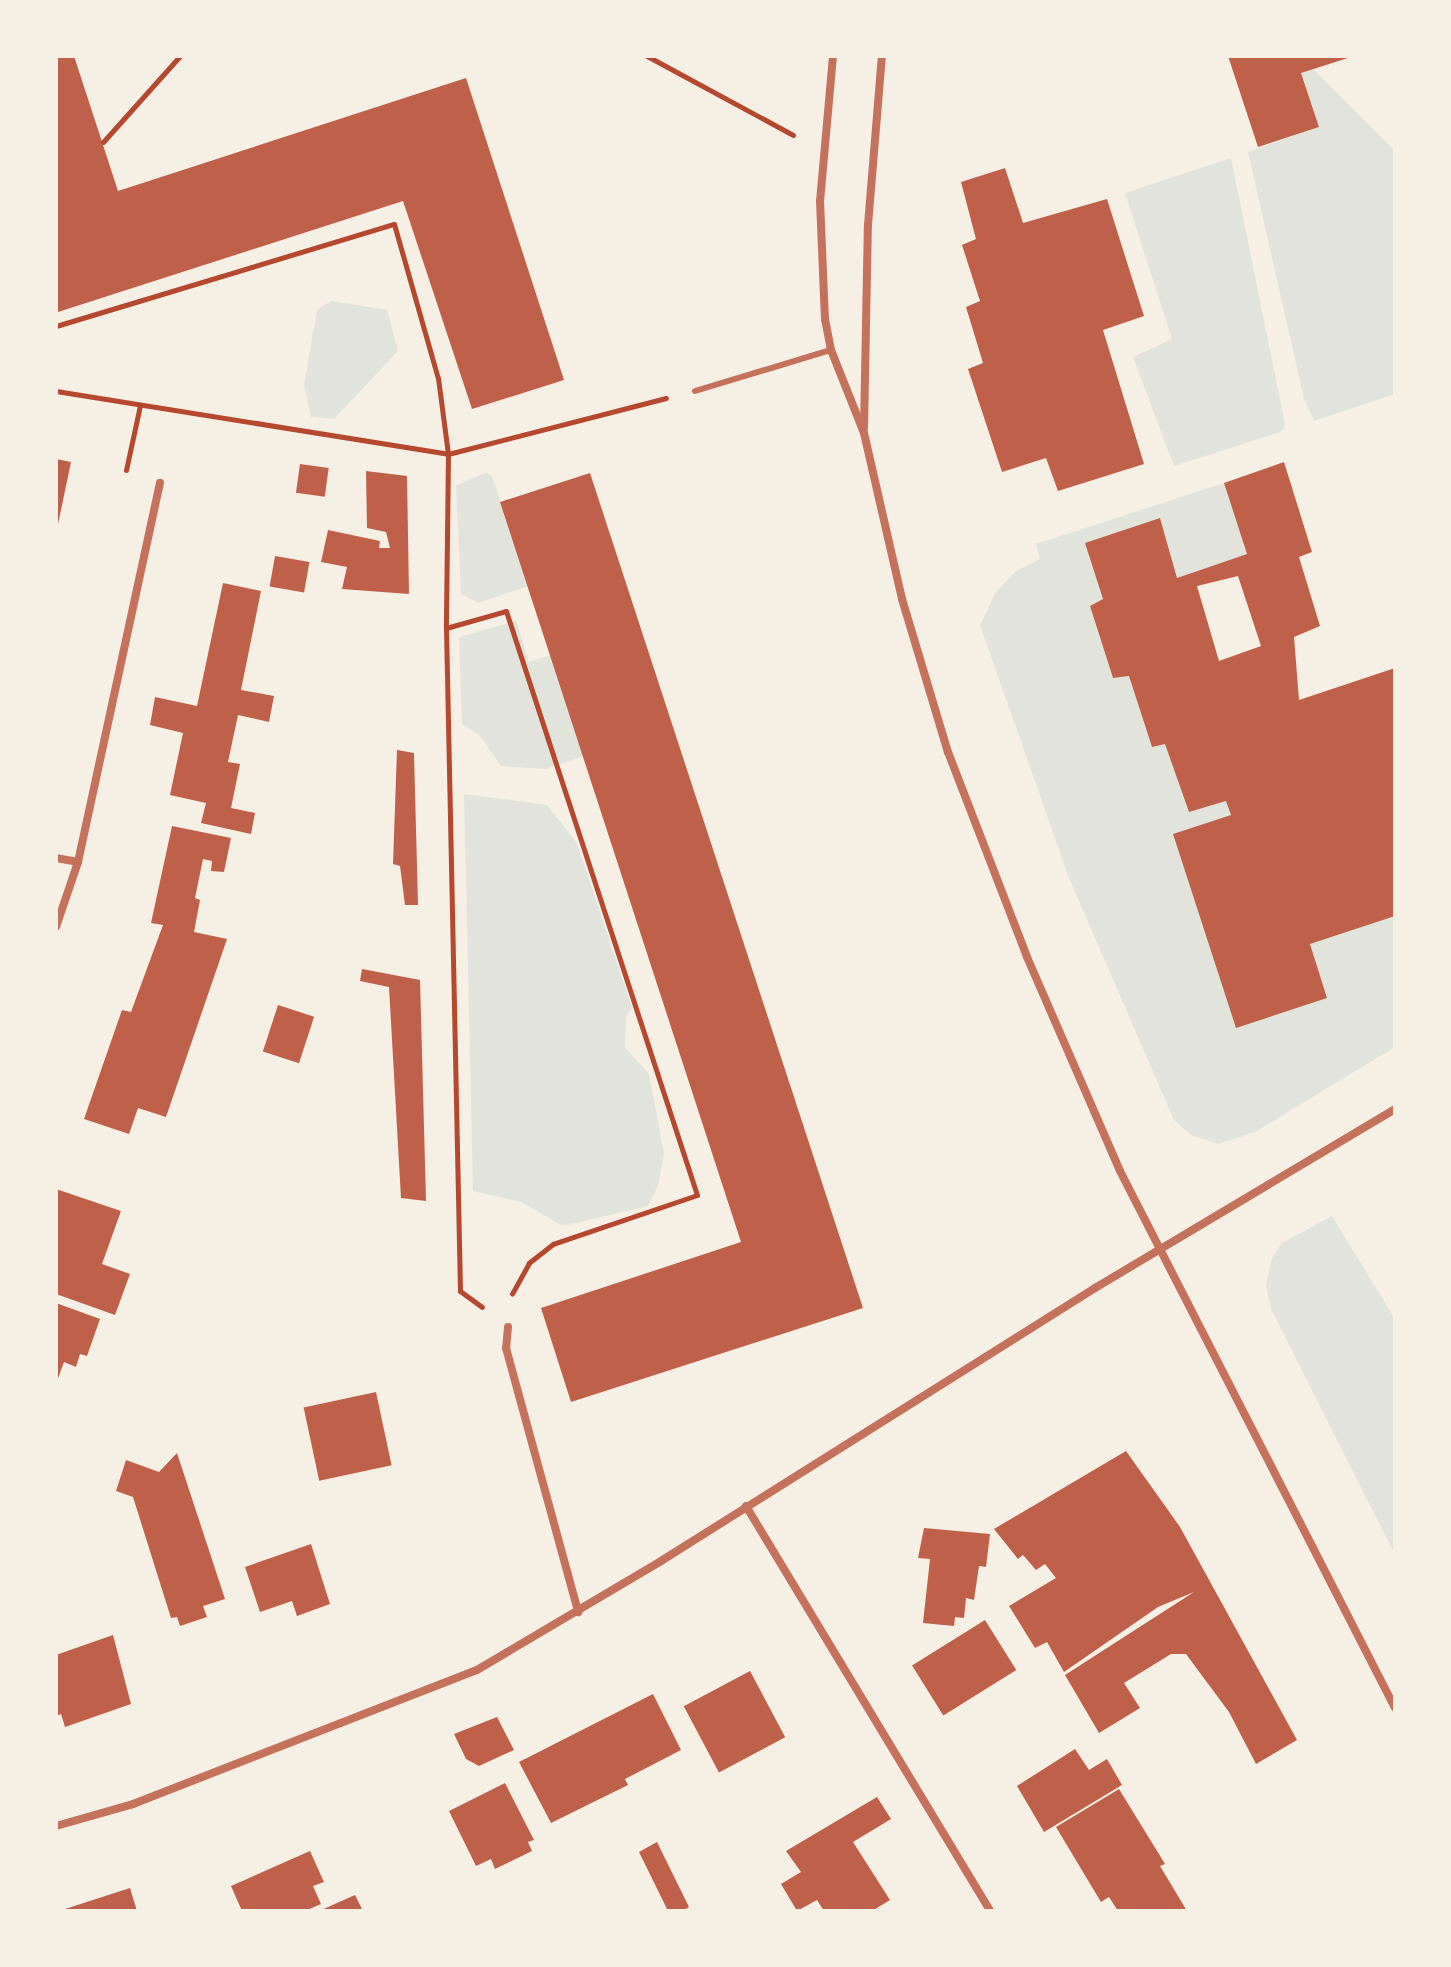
<!DOCTYPE html>
<html>
<head>
<meta charset="utf-8">
<style>
  body { margin:0 }
  #map { position:relative; width:1451px; height:1967px; overflow:hidden; background:#f6efe4; font-family:Commissioner,sans-serif }
  div>[style] { position:absolute }
  .green>* { inset:0; background:#e2e4dc }
  .building>* { inset:0; background:#bf614a; transform-origin:0 0 }
  .path>* { height:5px; margin:-2.5px; padding:0 2.5px; transform-origin:2.5px; border-radius:2.5px; background:#b5482f }
  .service>* { height:6px; margin:-3px; padding:0 3px; transform-origin:3px; border-radius:3px; background:#c5725c }
  .minor>* { height:8px; margin:-4px; padding:0 4px; transform-origin:4px; border-radius:4px; background:#c5725c }
  span { translate:-50% -50%; white-space:nowrap; text-align:center; line-height:1.15; -webkit-text-stroke:6px #f6efe4; paint-order:stroke }
  .frame { position:absolute; inset:0; border:58px solid #f6efe4; pointer-events:none }
</style>
</head>
<body>
<div id="map">
  <div class="green">
    <i style="clip-path:polygon(1313px 69px,1395px 151px,1395px 394px,1314px 421px,1304px 399px,1248px 152px,1319px 127px,1301px 73px)"></i>
    <i style="clip-path:polygon(1231px 158px,1285px 424px,1283px 431px,1174px 466px,1133px 357px,1172px 339px,1125px 193px)"></i>
    <i style="clip-path:polygon(331px 301px,387px 310px,398px 351px,334px 419px,311px 417px,304px 385px,317px 310px)"></i>
    <i style="clip-path:polygon(486px 473px,492px 476px,528px 586px,478px 603px,461px 594px,456px 485px)"></i>
    <i style="clip-path:polygon(1224px 483px,1247px 554px,1177px 578px,1160px 518px,1086px 543px,1103px 599px,1090px 606px,1113px 678px,1129px 676px,1152px 746px,1165px 744px,1189px 812px,1226px 801px,1231px 815px,1173px 834px,1236px 1027px,1327px 998px,1310px 944px,1395px 916px,1395px 1047px,1255px 1132px,1219px 1144px,1191px 1135px,1174px 1120px,1069px 878px,980px 625px,996px 592px,1016px 571px,1040px 559px,1036px 544px)"></i>
    <i style="clip-path:polygon(516px 621px,529px 662px,550px 655px,583px 756px,546px 769px,501px 766px,481px 737px,462px 724px,459px 637px)"></i>
    <i style="clip-path:polygon(464px 794px,547px 805px,577px 843px,632px 1008px,626px 1017px,625px 1047px,649px 1074px,664px 1153px,658px 1186px,648px 1206px,563px 1226px,521px 1202px,473px 1191px)"></i>
    <i style="clip-path:polygon(1332px 1216px,1395px 1319px,1395px 1555px,1271px 1309px,1266px 1285px,1272px 1258px,1282px 1243px)"></i>
  </div>
  <div class="building">
    <i style="clip-path:polygon(56px 56px,74px 56px,118px 191px,466px 78px,564px 380px,472px 409px,403px 201px,58px 312px)"></i>
    <i style="clip-path:polygon(1228px 56px,1351px 56px,1351px 57px,1301px 73px,1319px 127px,1258px 147px)"></i>
    <i style="clip-path:polygon(1005px 168px,1023px 223px,1107px 199px,1144px 316px,1103px 330px,1144px 464px,1058px 491px,1046px 458px,1002px 472px,968px 369px,983px 363px,966px 307px,980px 301px,962px 245px,976px 239px,961px 182px)"></i>
    <i style="clip-path:polygon(56px 459px,71px 462px,57px 529px,56px 529px)"></i>
    <i style="clip-path:polygon(evenodd,1284px 462px,1312px 552px,1299px 557px,1320px 626px,1294px 637px,1299px 700px,1395px 668px,1395px 916px,1310px 944px,1327px 998px,1236px 1028px,1173px 834px,1231px 815px,1226px 801px,1189px 812px,1165px 744px,1152px 747px,1129px 676px,1113px 678px,1090px 606px,1103px 599px,1085px 543px,1160px 518px,1177px 578px,1247px 554px,1224px 483px,1284px 462px,1238px 576px,1261px 646px,1219px 661px,1197px 586px,1238px 576px)"></i>
    <i style="left:300px;top:464px;width:29px;height:29px;rotate:8deg"></i>
    <i style="clip-path:polygon(366px 471px,407px 476px,409px 594px,342px 589px,347px 567px,321px 562px,328px 530px,380px 541px,379px 548px,390px 548px,386px 532px,367px 528px)"></i>
    <i style="clip-path:polygon(590px 473px,863px 1308px,571px 1402px,541px 1308px,741px 1242px,500px 502px)"></i>
    <i style="left:275px;top:556px;width:35px;height:31px;rotate:10deg"></i>
    <i style="clip-path:polygon(223px 583px,261px 591px,241px 690px,274px 696px,269px 722px,238px 715px,228px 762px,240px 764px,231px 808px,255px 813px,251px 834px,201px 823px,206px 803px,170px 795px,183px 733px,150px 725px,155px 697px,197px 706px)"></i>
    <i style="clip-path:polygon(397px 750px,414px 753px,418px 905px,405px 905px,400px 866px,393px 864px)"></i>
    <i style="clip-path:polygon(172px 826px,231px 838px,224px 872px,211px 871px,212px 861px,203px 859px,195px 898px,200px 900px,194px 932px,227px 939px,166px 1117px,138px 1108px,129px 1134px,84px 1119px,122px 1010px,131px 1012px,163px 925px,151px 923px)"></i>
    <i style="clip-path:polygon(362px 969px,420px 980px,426px 1201px,401px 1198px,389px 987px,360px 981px)"></i>
    <i style="left:278px;top:1005px;width:38px;height:49px;rotate:18deg"></i>
    <i style="clip-path:polygon(56px 1189px,121px 1211px,102px 1264px,130px 1274px,115px 1315px,56px 1294px)"></i>
    <i style="clip-path:polygon(56px 1303px,100px 1319px,87px 1356px,80px 1354px,76px 1367px,64px 1362px,56px 1384px)"></i>
    <i style="left:376px;top:1392px;width:75px;height:74px;rotate:78deg"></i>
    <i style="clip-path:polygon(1126px 1451px,1180px 1527px,1297px 1740px,1256px 1764px,1229px 1712px,1186px 1654px,1171px 1654px,1124px 1683px,1140px 1708px,1099px 1733px,1065px 1675px,1194px 1592px,1158px 1607px,1064px 1672px,1047px 1642px,1035px 1648px,1009px 1606px,1056px 1578px,1045px 1564px,1036px 1570px,1023px 1555px,1018px 1559px,994px 1529px)"></i>
    <i style="clip-path:polygon(177px 1453px,225px 1599px,203px 1606px,207px 1617px,180px 1626px,177px 1617px,171px 1618px,133px 1497px,116px 1491px,126px 1460px,159px 1472px)"></i>
    <i style="clip-path:polygon(924px 1528px,990px 1534px,986px 1567px,979px 1566px,974px 1600px,966px 1598px,964px 1618px,955px 1617px,954px 1626px,923px 1623px,930px 1559px,918px 1558px)"></i>
    <i style="clip-path:polygon(311px 1544px,330px 1604px,297px 1616px,292px 1601px,260px 1612px,245px 1567px)"></i>
    <i style="left:985px;top:1620px;width:59px;height:86px;rotate:58deg"></i>
    <i style="clip-path:polygon(113px 1635px,131px 1704px,65px 1727px,61px 1714px,56px 1716px,56px 1655px)"></i>
    <i style="left:750px;top:1671px;width:75px;height:75px;rotate:62deg"></i>
    <i style="clip-path:polygon(653px 1694px,681px 1750px,625px 1779px,628px 1785px,551px 1823px,519px 1762px)"></i>
    <i style="clip-path:polygon(497px 1717px,514px 1750px,479px 1766px,466px 1759px,454px 1734px)"></i>
    <i style="clip-path:polygon(1075px 1749px,1089px 1770px,1107px 1759px,1122px 1785px,1044px 1832px,1017px 1786px)"></i>
    <i style="clip-path:polygon(505px 1783px,534px 1840px,528px 1842px,532px 1851px,495px 1869px,491px 1859px,476px 1866px,449px 1811px)"></i>
    <i style="clip-path:polygon(1119px 1789px,1165px 1864px,1160px 1866px,1187px 1911px,1118px 1911px,1109px 1897px,1101px 1902px,1056px 1827px)"></i>
    <i style="clip-path:polygon(877px 1797px,891px 1819px,853px 1842px,890px 1900px,872px 1911px,824px 1911px,817px 1900px,797px 1911px,781px 1884px,801px 1872px,786px 1851px)"></i>
    <i style="clip-path:polygon(657px 1842px,689px 1907px,683px 1911px,668px 1911px,639px 1852px)"></i>
    <i style="clip-path:polygon(310px 1851px,324px 1882px,313px 1886px,321px 1904px,305px 1911px,242px 1911px,231px 1886px)"></i>
    <i style="clip-path:polygon(130px 1888px,137px 1911px,62px 1911px,62px 1910px)"></i>
    <i style="clip-path:polygon(355px 1895px,363px 1911px,319px 1911px)"></i>
  </div>
  <div class="path">
    <i style="left:647px;top:56px;width:166px;rotate:28.4deg"></i>
    <i style="left:103px;top:142px;width:115px;rotate:-48.2deg"></i>
    <i style="left:56px;top:326px;width:353px;rotate:-16.8deg"></i>
    <i style="left:394px;top:224px;width:160px;rotate:74.1deg"></i>
    <i style="left:438px;top:378px;width:77px;rotate:82.5deg"></i>
    <i style="left:448px;top:454px;width:225px;rotate:-14.4deg"></i>
    <i style="left:56px;top:391px;width:397px;rotate:9.1deg"></i>
    <i style="left:448px;top:454px;width:174px;rotate:90.7deg"></i>
    <i style="left:446px;top:628px;width:62px;rotate:-15.8deg"></i>
    <i style="left:506px;top:611px;width:614px;rotate:71.89deg"></i>
    <i style="left:697px;top:1195px;width:152px;rotate:161.2deg"></i>
    <i style="left:553px;top:1244px;width:31px;rotate:142deg"></i>
    <i style="left:529px;top:1263px;width:35px;rotate:119deg"></i>
    <i style="left:126px;top:470px;width:66px;rotate:-77.8deg"></i>
    <i style="left:446px;top:628px;width:663px;rotate:88.79deg"></i>
    <i style="left:460px;top:1291px;width:27px;rotate:36deg"></i>
  </div>
  <div class="service">
    <i style="left:695px;top:391px;width:142px;rotate:-16.8deg"></i>
  </div>
  <div class="minor">
    <i style="left:833px;top:56px;width:146px;rotate:95.1deg"></i>
    <i style="left:820px;top:201px;width:118px;rotate:87.6deg"></i>
    <i style="left:825px;top:319px;width:32px;rotate:79deg"></i>
    <i style="left:831px;top:350px;width:89px;rotate:68.3deg"></i>
    <i style="left:864px;top:433px;width:170px;rotate:77.1deg"></i>
    <i style="left:902px;top:599px;width:160px;rotate:73.3deg"></i>
    <i style="left:948px;top:752px;width:220px;rotate:68.9deg"></i>
    <i style="left:1027px;top:957px;width:233px;rotate:66.5deg"></i>
    <i style="left:1120px;top:1171px;width:603px;rotate:62.88deg"></i>
    <i style="left:864px;top:428px;width:203px;rotate:-88.9deg"></i>
    <i style="left:868px;top:225px;width:170px;rotate:-85.3deg"></i>
    <i style="left:56px;top:858px;width:22px;rotate:10deg"></i>
    <i style="left:56px;top:927px;width:69px;rotate:-71.3deg"></i>
    <i style="left:78px;top:862px;width:388px;rotate:-77.8deg"></i>
    <i style="left:508px;top:1327px;width:21px;rotate:95deg"></i>
    <i style="left:506px;top:1348px;width:274px;rotate:74.7deg"></i>
    <i style="left:746px;top:1506px;width:473px;rotate:58.9deg"></i>
    <i style="left:56px;top:1826px;width:80px;rotate:-15.9deg"></i>
    <i style="left:133px;top:1804px;width:369px;rotate:-21.3deg"></i>
    <i style="left:477px;top:1670px;width:214px;rotate:-30.6deg"></i>
    <i style="left:661px;top:1561px;width:513px;rotate:-32.17deg"></i>
    <i style="left:1095px;top:1288px;width:349px;rotate:-30.8deg"></i>
  </div>
  <div class="frame"></div>
</div>
</body>
</html>
